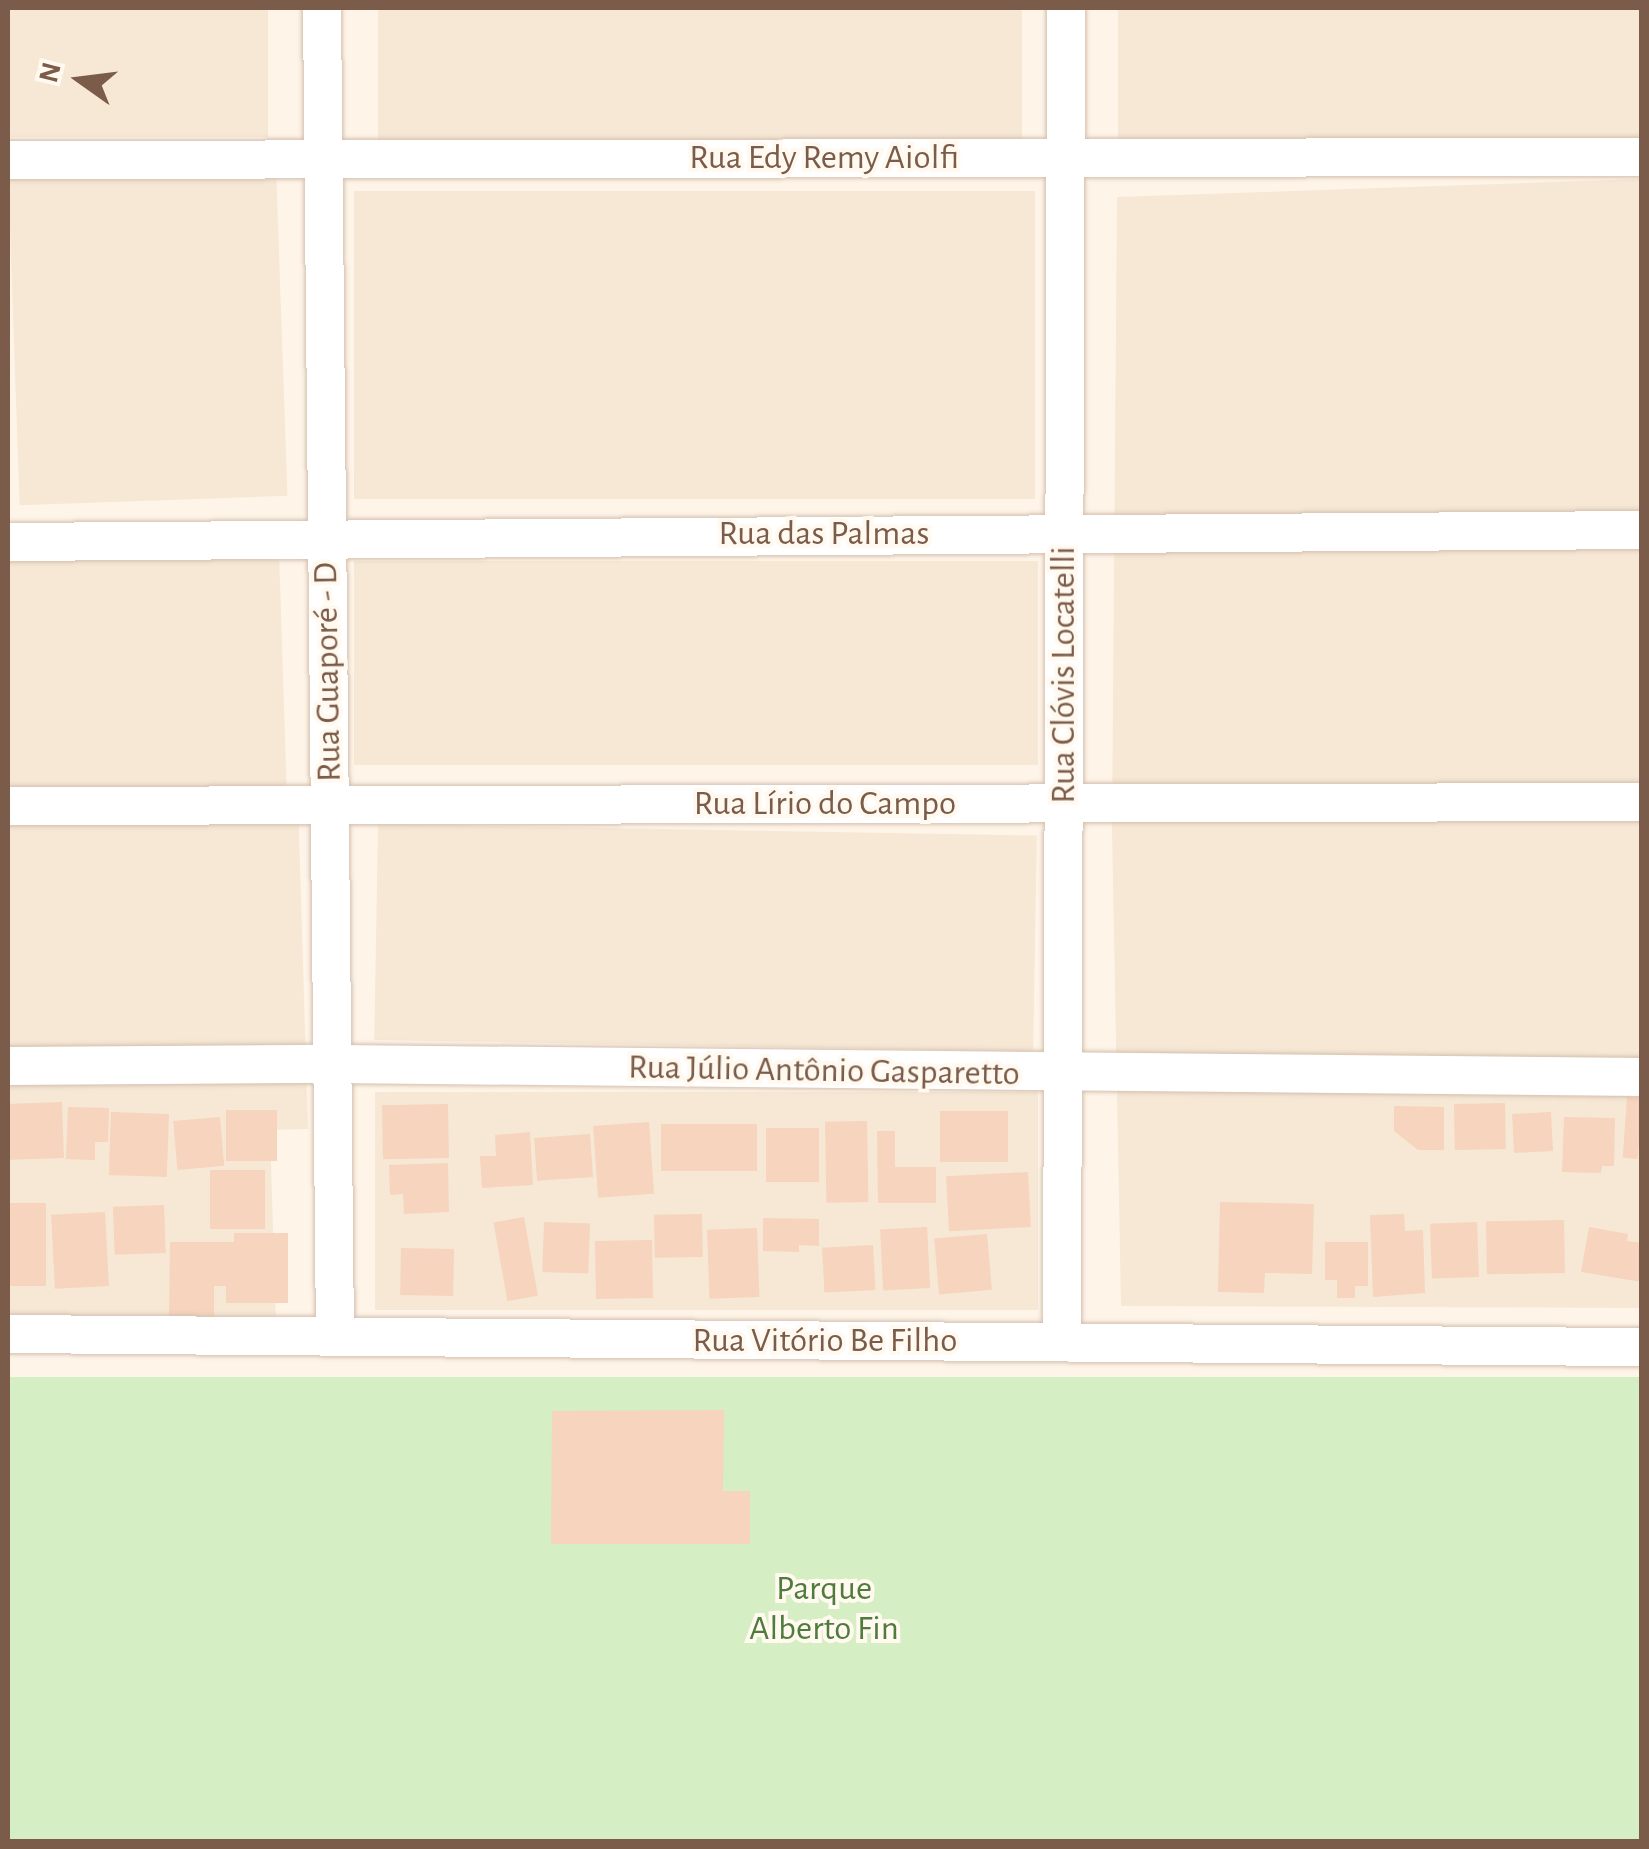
<!DOCTYPE html>
<html>
<head>
<meta charset="utf-8">
<style>
  body { margin:0 }
  #map { position:relative; width:1649px; height:1849px; overflow:hidden; background:#fef5e8; font-family:"Alegreya Sans",sans-serif }
  div>[style] { position:absolute }
  .residential>* { inset:0; background:#f6e8d5; transform-origin:0 0 }
  .green>* { inset:0; background:#d5eec4; transform-origin:0 0 }
  .building>* { inset:0; background:#f6d4bd; transform-origin:0 0 }
  .roads { filter:drop-shadow(0 0 2px #d4bfae) drop-shadow(0 0 2px #d4bfae) }
  .street>* { height:38px; margin:-19px; padding:0 19px; transform-origin:19px; border-radius:19px; background:#fff }
  span { translate:-50% -50%; white-space:nowrap; text-align:center; line-height:1.15; -webkit-text-stroke:8px #fff9f0; paint-order:stroke }
  .street-label { font-size:35px; color:#7b5b49 }
  .park-label { font-size:35px; color:#4f7b3c }
  .frame { position:absolute; inset:0; border:10px solid #7b5b49; pointer-events:none }
  .north { position:absolute; left:30px; top:30px; width:100px; height:100px; -webkit-text-stroke:8px #fff9f0; paint-order:stroke; rotate:284deg; font-size:28px; font-weight:700; line-height:40px; text-align:center; color:#7b5b49 }
  .north::after { content:''; display:block; margin:auto; width:35px; height:45px; background:#7b5b49; clip-path:polygon(50% 0,100% 100%,50% 72%,0 100%) }
</style>
</head>
<body>
<div id="map">
  <div class="residential">
    <i style="left:8px;top:8px;width:260px;height:129px"></i>
    <i style="left:378px;top:8px;width:644px;height:132px"></i>
    <i style="left:1118px;top:8px;width:523px;height:146px"></i>
    <i style="left:276px;top:167px;width:329px;height:268px;rotate:88deg"></i>
    <i style="clip-path:polygon(1641px 179px,1641px 1308px,1121px 1306px,1112px 829px,1117px 197px)"></i>
    <i style="left:1035px;top:191px;width:308px;height:681px;rotate:90deg"></i>
    <i style="clip-path:polygon(278px 521px,287px 800px,298px 800px,308px 1129px,270px 1130px,276px 1323px,8px 1328px,8px 530px)"></i>
    <i style="left:1038px;top:561px;width:204px;height:684px;rotate:90deg"></i>
    <i style="left:378px;top:824px;width:659px;height:216px;rotate:1deg"></i>
    <i style="left:375px;top:1092px;width:663px;height:218px"></i>
  </div>
  <div class="green">
    <i style="left:8px;top:1377px;width:1633px;height:464px"></i>
  </div>
  <div class="building">
    <i style="left:1627px;top:1097px;width:15px;height:61px;rotate:4deg"></i>
    <i style="left:62px;top:1102px;width:56px;height:54px;rotate:88deg"></i>
    <i style="left:1505px;top:1103px;width:46px;height:51px;rotate:89deg"></i>
    <i style="left:448px;top:1104px;width:54px;height:66px;rotate:89deg"></i>
    <i style="clip-path:polygon(1394px 1106px,1444px 1107px,1444px 1150px,1418px 1150px,1394px 1131px)"></i>
    <i style="clip-path:polygon(68px 1107px,109px 1108px,108px 1142px,95px 1142px,95px 1160px,66px 1159px)"></i>
    <i style="left:277px;top:1110px;width:51px;height:51px;rotate:90deg"></i>
    <i style="left:940px;top:1111px;width:68px;height:51px"></i>
    <i style="left:111px;top:1112px;width:58px;height:63px;rotate:2deg"></i>
    <i style="left:1551px;top:1112px;width:39px;height:39px;rotate:87deg"></i>
    <i style="left:220px;top:1117px;width:49px;height:47px;rotate:85deg"></i>
    <i style="clip-path:polygon(1564px 1117px,1615px 1118px,1614px 1166px,1602px 1166px,1601px 1173px,1562px 1172px)"></i>
    <i style="left:867px;top:1121px;width:81px;height:42px;rotate:89deg"></i>
    <i style="left:649px;top:1122px;width:72px;height:56px;rotate:86deg"></i>
    <i style="left:757px;top:1124px;width:47px;height:96px;rotate:90deg"></i>
    <i style="left:766px;top:1128px;width:53px;height:54px"></i>
    <i style="clip-path:polygon(877px 1131px,895px 1131px,895px 1167px,936px 1167px,936px 1203px,878px 1203px)"></i>
    <i style="clip-path:polygon(530px 1132px,533px 1185px,482px 1188px,480px 1156px,496px 1156px,495px 1135px)"></i>
    <i style="left:590px;top:1134px;width:43px;height:56px;rotate:86deg"></i>
    <i style="clip-path:polygon(448px 1163px,449px 1212px,404px 1214px,403px 1194px,390px 1195px,389px 1165px)"></i>
    <i style="left:265px;top:1170px;width:59px;height:55px;rotate:90deg"></i>
    <i style="left:1028px;top:1172px;width:55px;height:82px;rotate:87deg"></i>
    <i style="clip-path:polygon(1220px 1202px,1314px 1204px,1312px 1274px,1265px 1273px,1264px 1293px,1218px 1292px)"></i>
    <i style="left:8px;top:1203px;width:38px;height:83px"></i>
    <i style="left:164px;top:1205px;width:48px;height:51px;rotate:88deg"></i>
    <i style="left:105px;top:1212px;width:74px;height:54px;rotate:87deg"></i>
    <i style="left:702px;top:1214px;width:43px;height:48px;rotate:89deg"></i>
    <i style="clip-path:polygon(1404px 1214px,1405px 1231px,1423px 1230px,1425px 1293px,1373px 1297px,1370px 1215px)"></i>
    <i style="left:524px;top:1217px;width:80px;height:31px;rotate:80deg"></i>
    <i style="clip-path:polygon(763px 1218px,819px 1219px,819px 1246px,799px 1245px,799px 1252px,763px 1251px)"></i>
    <i style="left:1564px;top:1220px;width:53px;height:78px;rotate:89deg"></i>
    <i style="left:544px;top:1222px;width:46px;height:50px;rotate:2deg"></i>
    <i style="left:1477px;top:1222px;width:55px;height:47px;rotate:88deg"></i>
    <i style="left:927px;top:1227px;width:61px;height:47px;rotate:87deg"></i>
    <i style="clip-path:polygon(1589px 1227px,1628px 1234px,1627px 1241px,1642px 1243px,1642px 1282px,1581px 1272px)"></i>
    <i style="left:757px;top:1228px;width:69px;height:50px;rotate:88deg"></i>
    <i style="clip-path:polygon(234px 1233px,288px 1233px,288px 1303px,226px 1303px,226px 1286px,214px 1286px,214px 1316px,169px 1317px,170px 1242px,234px 1242px)"></i>
    <i style="left:987px;top:1234px;width:56px;height:53px;rotate:85deg"></i>
    <i style="left:652px;top:1240px;width:58px;height:57px;rotate:89deg"></i>
    <i style="clip-path:polygon(1325px 1242px,1368px 1242px,1368px 1286px,1355px 1286px,1355px 1298px,1337px 1298px,1337px 1280px,1325px 1280px)"></i>
    <i style="left:873px;top:1245px;width:45px;height:51px;rotate:87deg"></i>
    <i style="left:401px;top:1248px;width:53px;height:47px;rotate:1deg"></i>
    <i style="clip-path:polygon(724px 1410px,723px 1491px,750px 1491px,750px 1544px,551px 1544px,552px 1411px)"></i>
  </div>
  <div class="roads">
    <div class="street">
      <i style="left:322px;top:8px;width:1329px;rotate:89.44deg"></i>
      <i style="left:8px;top:160px;width:1634px;rotate:-0.11deg"></i>
      <i style="left:8px;top:542px;width:1634px;rotate:-0.42deg"></i>
      <i style="left:8px;top:806px;width:1634px;rotate:-0.14deg"></i>
      <i style="left:8px;top:1066px;width:327px;rotate:-0.4deg"></i>
      <i style="left:335px;top:1064px;width:1307px;rotate:0.57deg"></i>
      <i style="left:8px;top:1334px;width:1634px;rotate:0.46deg"></i>
      <i style="left:1062px;top:1342px;width:1334px;rotate:-89.83deg"></i>
    </div>
  </div>
  <div class="street-label">
    <span style="left:824px;top:158px">Rua Edy Remy Aiolfi</span>
    <span style="left:824px;top:534px">Rua das Palmas</span>
    <span style="left:328px;top:672px;rotate:-91deg">Rua Guaporé - D</span>
    <span style="left:1064px;top:675px;rotate:-90deg">Rua Clóvis Locatelli</span>
    <span style="left:825px;top:804px">Rua Lírio do Campo</span>
    <span style="left:824px;top:1071px;rotate:1deg">Rua Júlio Antônio Gasparetto</span>
    <span style="left:825px;top:1341px">Rua Vitório Be Filho</span>
  </div>
  <div class="park-label">
    <span style="left:824px;top:1609px">Parque<br>Alberto Fin</span>
  </div>
  <div class="frame"></div>
  <div class="north">N</div>
</div>
</body>
</html>
